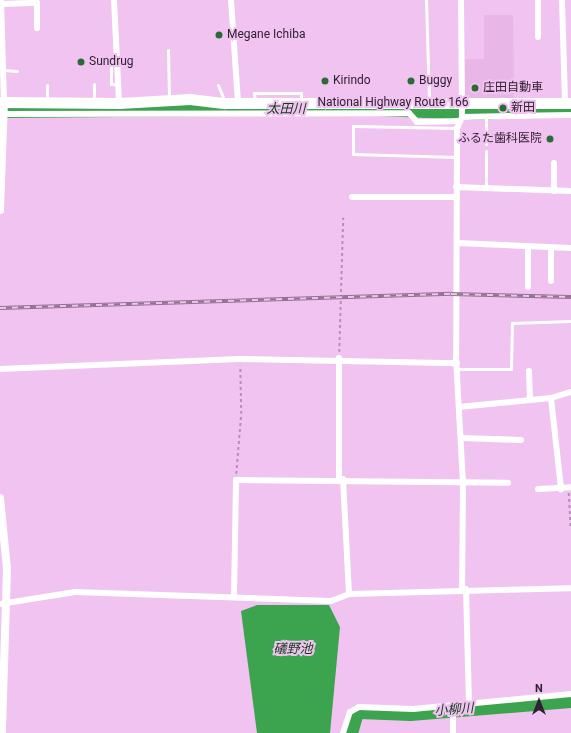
<!DOCTYPE html>
<html>
<head>
<meta charset="utf-8">
<style>
  body { margin:0 }
  #map { position:relative; width:571px; height:733px; overflow:hidden; background:#f0c3f0; font-family:Roboto,"Noto Sans JP",sans-serif }
  div>[style] { position:absolute }
  .built>* { inset:0; background:#e9b6e8 }
  .water>* { inset:0; background:#3ca44e }
  .river>* { height:13px; margin:-6.5px; padding:0 6.5px; transform-origin:6.5px; border-radius:6.5px; background:#3ca44e }
  .path>* { height:1.5px; margin-top:-0.75px; transform-origin:0; background:repeating-linear-gradient(90deg,#b490b4 0 3px,transparent 0 6px) }
  .service>* { height:3px; margin:-1.5px; padding:0 1.5px; transform-origin:1.5px; border-radius:1.5px; background:#fff }
  .minor>* { height:6px; margin:-3px; padding:0 3px; transform-origin:3px; border-radius:3px; background:#fff }
  .tertiary>* { height:8px; margin:-4px; padding:0 4px; transform-origin:4px; border-radius:4px; background:#fff }
  .trunk>* { height:11px; margin:-5.5px; padding:0 5.5px; transform-origin:5.5px; border-radius:5.5px; background:#fff }
  .rail>* { height:3.5px; margin-top:-1.75px; transform-origin:0; background:repeating-linear-gradient(90deg,#f0c3f0 0 6px,#917291 0 12px); box-sizing:border-box; border-block:1px solid #917291 }
  .dots>* { width:11px; height:11px; translate:-50% -50%; box-sizing:border-box; border:2px solid #f0c3f0; border-radius:50% }
  span { translate:-50% -50%; white-space:nowrap; text-align:center; line-height:1.15; -webkit-text-stroke:4px #f0c3f0; paint-order:stroke }
  .poi-label { font-size:12px; color:#322132 }
  .left { translate:0 -50%; text-align:left }
  .right { translate:-100% -50%; text-align:right }
  .street-label { font-size:12px; color:#322132 }
  .water-label { font-size:13px; color:#103917; font-style:italic }
  .north { position:absolute; left:519px; top:681px; width:40px; height:40px; -webkit-text-stroke:3px #f0c3f0; paint-order:stroke; rotate:0deg; font-size:11px; font-weight:700; line-height:16px; text-align:center; color:#322132 }
  .north::after { content:''; display:block; margin:auto; width:14px; height:18px; background:#322132; clip-path:polygon(50% 0,100% 100%,50% 72%,0 100%) }
</style>
</head>
<body>
<div id="map">
  <div class="built">
    <i style="clip-path:polygon(484px 15px,513px 15px,514px 100px,465px 100px,465px 59px,484px 59px)"></i>
  </div>
  <div class="water">
    <i style="clip-path:polygon(257px 605px,329px 605px,340px 627px,330px 733px,257px 733px,241px 611px)"></i>
  </div>
  <div class="river">
    <i style="left:6px;top:111px;width:349px;rotate:-0.5deg"></i>
    <i style="left:355px;top:108px;width:118px;rotate:2.4deg"></i>
    <i style="left:473px;top:113px;width:98px;rotate:-2.3deg"></i>
    <i style="left:351px;top:733px;width:19px;rotate:-74deg"></i>
    <i style="left:356px;top:715px;width:5px;rotate:-37deg"></i>
    <i style="left:360px;top:712px;width:50px;rotate:2.3deg"></i>
    <i style="left:410px;top:714px;width:162px;rotate:-4.6deg"></i>
  </div>
  <div class="path">
    <i style="left:339px;top:352px;width:134px;rotate:-88.3deg"></i>
    <i style="left:236px;top:474px;width:60px;rotate:-85.2deg"></i>
    <i style="left:241px;top:414px;width:48px;rotate:-91.2deg"></i>
    <i style="left:569px;top:493px;width:36px;rotate:87deg"></i>
  </div>
  <div class="service">
    <i style="left:426px;top:0;width:100px;rotate:88.3deg"></i>
    <i style="left:168px;top:50px;width:48px;rotate:88.8deg"></i>
    <i style="left:111px;top:63px;width:21px;rotate:90deg"></i>
    <i style="left:111px;top:84px;width:7px"></i>
    <i style="left:4px;top:70px;width:13px;rotate:4deg"></i>
    <i style="left:94px;top:84px;width:17px;rotate:90deg"></i>
    <i style="left:47px;top:85px;width:15px;rotate:90deg"></i>
    <i style="left:218px;top:85px;width:16px;rotate:68deg"></i>
    <i style="left:255px;top:102px;width:9px;rotate:-96deg"></i>
    <i style="left:254px;top:93px;width:47px"></i>
    <i style="left:301px;top:93px;width:8px;rotate:90deg"></i>
    <i style="left:486px;top:117px;width:27px;rotate:90deg"></i>
    <i style="left:486px;top:151px;width:37px;rotate:90deg"></i>
    <i style="left:456px;top:157px;width:103px;rotate:-178.3deg"></i>
    <i style="left:353px;top:154px;width:28px;rotate:-90deg"></i>
    <i style="left:353px;top:126px;width:104px;rotate:1.1deg"></i>
    <i style="left:458px;top:369px;width:53px"></i>
    <i style="left:511px;top:369px;width:46px;rotate:-88.8deg"></i>
    <i style="left:512px;top:323px;width:59px;rotate:-1.9deg"></i>
  </div>
  <div class="minor">
    <i style="left:1px;top:0;width:102px;rotate:88.3deg"></i>
    <i style="left:114px;top:0;width:103px;rotate:87.2deg"></i>
    <i style="left:231px;top:0;width:102px;rotate:86.1deg"></i>
    <i style="left:461px;top:0;width:117px;rotate:89.5deg"></i>
    <i style="left:462px;top:117px;width:12px;rotate:114deg"></i>
    <i style="left:457px;top:128px;width:230px;rotate:90.2deg"></i>
    <i style="left:456px;top:358px;width:125px;rotate:86.8deg"></i>
    <i style="left:463px;top:483px;width:106px;rotate:90.5deg"></i>
    <i style="left:538px;top:0;width:37px;rotate:90deg"></i>
    <i style="left:562px;top:0;width:104px;rotate:88.3deg"></i>
    <i style="left:1px;top:4px;width:36px;rotate:-2deg"></i>
    <i style="left:37px;top:3px;width:25px;rotate:90deg"></i>
    <i style="left:0;top:114px;width:409px;rotate:-0.1deg"></i>
    <i style="left:409px;top:113px;width:12px;rotate:48deg"></i>
    <i style="left:417px;top:122px;width:43px;rotate:-1.3deg"></i>
    <i style="left:462px;top:117px;width:109px;rotate:-1.1deg"></i>
    <i style="left:456px;top:187px;width:115px;rotate:2deg"></i>
    <i style="left:554px;top:191px;width:28px;rotate:-90deg"></i>
    <i style="left:352px;top:197px;width:104px"></i>
    <i style="left:457px;top:243px;width:114px;rotate:2.5deg"></i>
    <i style="left:551px;top:248px;width:33px;rotate:90deg"></i>
    <i style="left:528px;top:287px;width:40px;rotate:-90deg"></i>
    <i style="left:339px;top:358px;width:121px;rotate:90deg"></i>
    <i style="left:0;top:369px;width:239px;rotate:-2.4deg"></i>
    <i style="left:239px;top:359px;width:218px;rotate:1.1deg"></i>
    <i style="left:529px;top:371px;width:28px;rotate:88deg"></i>
    <i style="left:551px;top:398px;width:92px;rotate:83.7deg"></i>
    <i style="left:459px;top:407px;width:92px;rotate:-5.6deg"></i>
    <i style="left:551px;top:398px;width:21px;rotate:-17deg"></i>
    <i style="left:461px;top:438px;width:60px;rotate:1.9deg"></i>
    <i style="left:343px;top:479px;width:115px;rotate:87deg"></i>
    <i style="left:538px;top:489px;width:33px;rotate:-3deg"></i>
    <i style="left:466px;top:589px;width:114px;rotate:88.5deg"></i>
    <i style="left:234px;top:597px;width:117px;rotate:-89deg"></i>
    <i style="left:236px;top:480px;width:272px;rotate:0.6deg"></i>
    <i style="left:0;top:604px;width:76px;rotate:-9.1deg"></i>
    <i style="left:75px;top:592px;width:256px;rotate:2deg"></i>
    <i style="left:331px;top:601px;width:19px;rotate:-21deg"></i>
    <i style="left:349px;top:594px;width:222px;rotate:-1.5deg"></i>
    <i style="left:453px;top:705px;width:28px;rotate:90deg"></i>
    <i style="left:343px;top:733px;width:22px;rotate:-72deg"></i>
    <i style="left:350px;top:712px;width:10px;rotate:-29deg"></i>
    <i style="left:359px;top:707px;width:54px;rotate:2.1deg"></i>
    <i style="left:413px;top:709px;width:159px;rotate:-5.4deg"></i>
  </div>
  <div class="tertiary">
    <i style="left:0;top:210px;width:108px;rotate:-87.9deg"></i>
    <i style="left:0;top:498px;width:72px;rotate:84.4deg"></i>
    <i style="left:7px;top:570px;width:163px;rotate:91.8deg"></i>
  </div>
  <div class="trunk">
    <i style="left:0;top:102px;width:119px;rotate:0.5deg"></i>
    <i style="left:119px;top:103px;width:71px;rotate:-3.2deg"></i>
    <i style="left:190px;top:99px;width:35px;rotate:7deg"></i>
    <i style="left:225px;top:103px;width:346px"></i>
  </div>
  <div class="rail">
    <i style="left:0;top:308px;width:451px;rotate:-1.8deg"></i>
    <i style="left:451px;top:294px;width:120px;rotate:1.4deg"></i>
  </div>
  <div class="dots">
    <i style="left:219px;top:35px;background:#2a6a34"></i>
    <i style="left:81px;top:62px;background:#2a6a34"></i>
    <i style="left:325px;top:81px;background:#2a6a34"></i>
    <i style="left:411px;top:81px;background:#2a6a34"></i>
    <i style="left:475px;top:88px;background:#2a6a34"></i>
    <i style="left:503px;top:108px;background:#2a6a34"></i>
    <i style="left:550px;top:139px;background:#2a6a34"></i>
  </div>
  <div class="poi-label">
    <span class="left" style="left:227px;top:35px">Megane Ichiba</span>
    <span class="left" style="left:89px;top:62px">Sundrug</span>
    <span class="left" style="left:333px;top:81px">Kirindo</span>
    <span class="left" style="left:419px;top:81px">Buggy</span>
    <span class="left" style="left:483px;top:88px">庄田自動車</span>
    <span class="left" style="left:511px;top:108px">新田</span>
    <span class="right" style="left:542px;top:139px">ふるた歯科医院</span>
  </div>
  <div class="street-label">
    <span style="left:393px;top:103px">National Highway Route 166</span>
  </div>
  <div class="water-label">
    <span style="left:286px;top:109px">太田川</span>
    <span style="left:293px;top:649px">礒野池</span>
    <span style="left:454px;top:710px;rotate:-4deg">小柳川</span>
  </div>
  <div class="north">N</div>
</div>
</body>
</html>
